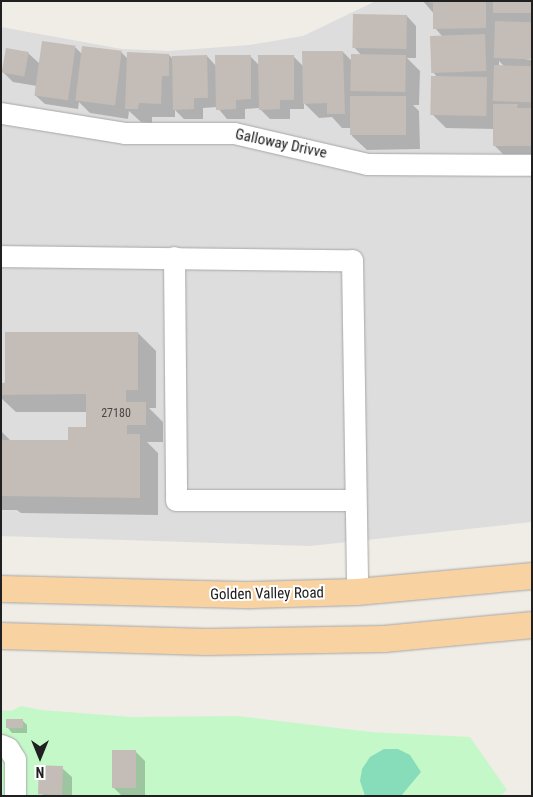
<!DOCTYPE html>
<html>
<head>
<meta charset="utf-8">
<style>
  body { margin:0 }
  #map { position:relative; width:533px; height:797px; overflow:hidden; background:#f0ece6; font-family:"Roboto Condensed",sans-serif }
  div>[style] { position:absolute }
  .residential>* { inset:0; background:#dedddd }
  .park>* { inset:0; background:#c5f8c8 }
  .pitch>* { inset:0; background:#87dcba }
  .shadow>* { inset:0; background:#0003 }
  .building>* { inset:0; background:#c4bcb6; transform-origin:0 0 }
  .roads { filter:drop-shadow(0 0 1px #a7a7a7) drop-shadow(0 0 1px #a7a7a7) }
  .minor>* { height:21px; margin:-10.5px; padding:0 10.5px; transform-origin:10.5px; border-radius:10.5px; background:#fff }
  .major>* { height:26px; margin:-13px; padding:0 13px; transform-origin:13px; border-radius:13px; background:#f9d2a2 }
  span { translate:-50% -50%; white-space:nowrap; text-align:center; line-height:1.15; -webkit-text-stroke:4px #fff; paint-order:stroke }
  .number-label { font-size:12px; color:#494746 }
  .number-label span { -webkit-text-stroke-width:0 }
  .street-label { font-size:15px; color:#202020 }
  .frame { position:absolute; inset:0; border:2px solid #202020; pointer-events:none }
  .north { position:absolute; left:15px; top:732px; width:50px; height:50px; -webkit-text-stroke:4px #fff; paint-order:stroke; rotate:180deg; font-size:14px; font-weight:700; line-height:20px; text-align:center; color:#202020 }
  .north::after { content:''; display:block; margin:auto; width:18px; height:22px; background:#202020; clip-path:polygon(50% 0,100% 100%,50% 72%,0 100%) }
</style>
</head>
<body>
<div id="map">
  <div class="residential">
    <i style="clip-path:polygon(376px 1px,532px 1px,532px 522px,310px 546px,1px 536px,1px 27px,122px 49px,169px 51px,249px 45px,303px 36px)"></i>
  </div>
  <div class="park">
    <i style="clip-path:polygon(21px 706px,41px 710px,131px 717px,237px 716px,371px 732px,470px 737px,507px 790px,500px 796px,1px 796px,1px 710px,11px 711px)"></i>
  </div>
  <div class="pitch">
    <i style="clip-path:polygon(384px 749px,398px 749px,410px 755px,421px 772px,401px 796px,365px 796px,360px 781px,362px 769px,370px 757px)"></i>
  </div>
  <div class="shadow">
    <i style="clip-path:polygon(evenodd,423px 1px,532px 1px,532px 57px,508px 57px,532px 60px,532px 160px,509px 160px,495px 146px,494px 129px,446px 128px,432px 114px,438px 78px,432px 71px,442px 36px,435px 28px,435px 15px,423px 1px,499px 61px,505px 67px,499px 67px,499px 61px)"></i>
    <i style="clip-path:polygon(407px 16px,416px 26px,416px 58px,407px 58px,420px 71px,419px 105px,413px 105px,419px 111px,420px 149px,367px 150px,352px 136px,352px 128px,342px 128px,332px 117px,319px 118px,304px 103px,304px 109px,290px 109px,290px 119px,270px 119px,259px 108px,245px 109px,245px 119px,227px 119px,217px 107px,203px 108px,203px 119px,184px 119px,175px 110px,175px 117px,152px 117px,152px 123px,141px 122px,129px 111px,128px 119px,90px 113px,79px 102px,78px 109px,45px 104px,35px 95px,37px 86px,13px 82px,3px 72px,28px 53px,40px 64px,43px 43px,76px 48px,82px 54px,121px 52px,128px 59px,169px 55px,173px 59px,207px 56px,216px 66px,250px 56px,259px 65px,293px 56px,304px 67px,343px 52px,352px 61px,362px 56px,354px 47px)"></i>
    <i style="clip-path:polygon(138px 333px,156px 351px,156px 408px,149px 408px,163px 422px,163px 442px,147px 442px,158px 453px,158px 515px,21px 513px,17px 510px,1px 510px,1px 431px,12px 442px,70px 442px,87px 428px,87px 412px,16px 412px,1px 398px,1px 384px)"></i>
    <i style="clip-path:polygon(22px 720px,27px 725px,27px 733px,12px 733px,8px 728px)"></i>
    <i style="clip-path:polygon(135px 751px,145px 761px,145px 796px,122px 796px,114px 788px)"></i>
    <i style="clip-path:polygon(62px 768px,72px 777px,72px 796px,42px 796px)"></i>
  </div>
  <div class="building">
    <i style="clip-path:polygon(422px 1px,486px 1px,486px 28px,433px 29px,433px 3px)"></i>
    <i style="left:493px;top:1px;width:39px;height:12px"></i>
    <i style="left:353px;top:14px;width:54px;height:34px;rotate:1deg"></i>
    <i style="left:495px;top:21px;width:37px;height:37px;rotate:2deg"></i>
    <i style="left:485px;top:34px;width:37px;height:55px;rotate:88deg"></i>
    <i style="left:42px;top:41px;width:34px;height:55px;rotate:8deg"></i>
    <i style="left:82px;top:46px;width:40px;height:55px;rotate:7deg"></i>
    <i style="left:6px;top:48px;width:23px;height:25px;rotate:10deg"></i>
    <i style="clip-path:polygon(302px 51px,343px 51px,345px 114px,327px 114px,327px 103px,303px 104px)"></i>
    <i style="clip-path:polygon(127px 52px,169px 54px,169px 76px,162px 76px,161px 104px,139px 103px,138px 109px,125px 109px)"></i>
    <i style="left:351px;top:54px;width:55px;height:37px;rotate:1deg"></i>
    <i style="clip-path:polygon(207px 55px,208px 98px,194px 98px,194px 109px,173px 110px,172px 56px)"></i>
    <i style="clip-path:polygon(215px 55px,251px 55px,251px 99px,236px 100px,236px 109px,216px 110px)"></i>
    <i style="clip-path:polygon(258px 55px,294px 55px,294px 100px,280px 100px,280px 109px,259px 110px)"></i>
    <i style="left:494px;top:65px;width:38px;height:36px;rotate:2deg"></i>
    <i style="left:431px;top:76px;width:56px;height:39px;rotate:1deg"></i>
    <i style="left:406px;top:96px;width:39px;height:56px;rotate:90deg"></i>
    <i style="clip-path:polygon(493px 104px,518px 104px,517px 108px,532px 108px,532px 146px,493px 146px)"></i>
    <i style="clip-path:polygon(5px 332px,138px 332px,138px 390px,126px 390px,126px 402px,146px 402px,146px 425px,127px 425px,127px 434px,140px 434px,140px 498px,1px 496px,1px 440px,68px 440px,68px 427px,86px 427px,86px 394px,1px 395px,1px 383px,5px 383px)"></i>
    <i style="left:6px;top:719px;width:17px;height:9px"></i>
    <i style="left:136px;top:750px;width:38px;height:24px;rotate:90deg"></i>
    <i style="left:63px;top:766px;width:29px;height:24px;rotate:92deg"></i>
  </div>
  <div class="roads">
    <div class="minor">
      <i style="left:1px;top:113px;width:125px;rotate:9.2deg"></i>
      <i style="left:124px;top:133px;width:110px"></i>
      <i style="left:234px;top:133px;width:137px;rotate:13.1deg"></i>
      <i style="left:367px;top:164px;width:165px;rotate:0.3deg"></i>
      <i style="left:1px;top:256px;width:351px;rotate:0.7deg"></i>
      <i style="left:352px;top:260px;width:332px;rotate:89.1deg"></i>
      <i style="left:174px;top:257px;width:243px;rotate:89.5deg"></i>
      <i style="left:176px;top:500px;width:178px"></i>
      <i style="left:1px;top:745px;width:8px;rotate:23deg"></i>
      <i style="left:8px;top:748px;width:13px;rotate:58deg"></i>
      <i style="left:15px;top:759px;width:37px;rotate:90deg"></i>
    </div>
    <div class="major">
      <i style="left:1px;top:589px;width:251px;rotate:1.4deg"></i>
      <i style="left:252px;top:595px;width:105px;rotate:-1.6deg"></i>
      <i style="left:357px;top:592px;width:176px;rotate:-5.2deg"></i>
      <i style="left:1px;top:636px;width:205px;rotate:1.7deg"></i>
      <i style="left:206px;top:642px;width:178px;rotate:-1deg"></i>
      <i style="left:384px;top:639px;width:149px;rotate:-5.4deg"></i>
    </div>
  </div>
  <div class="number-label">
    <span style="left:116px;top:414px">27180</span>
  </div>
  <div class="street-label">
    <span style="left:281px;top:144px;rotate:12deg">Galloway Drivve</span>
    <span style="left:267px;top:594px;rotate:-1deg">Golden Valley Road</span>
  </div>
  <div class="frame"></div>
  <div class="north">N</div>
</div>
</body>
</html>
